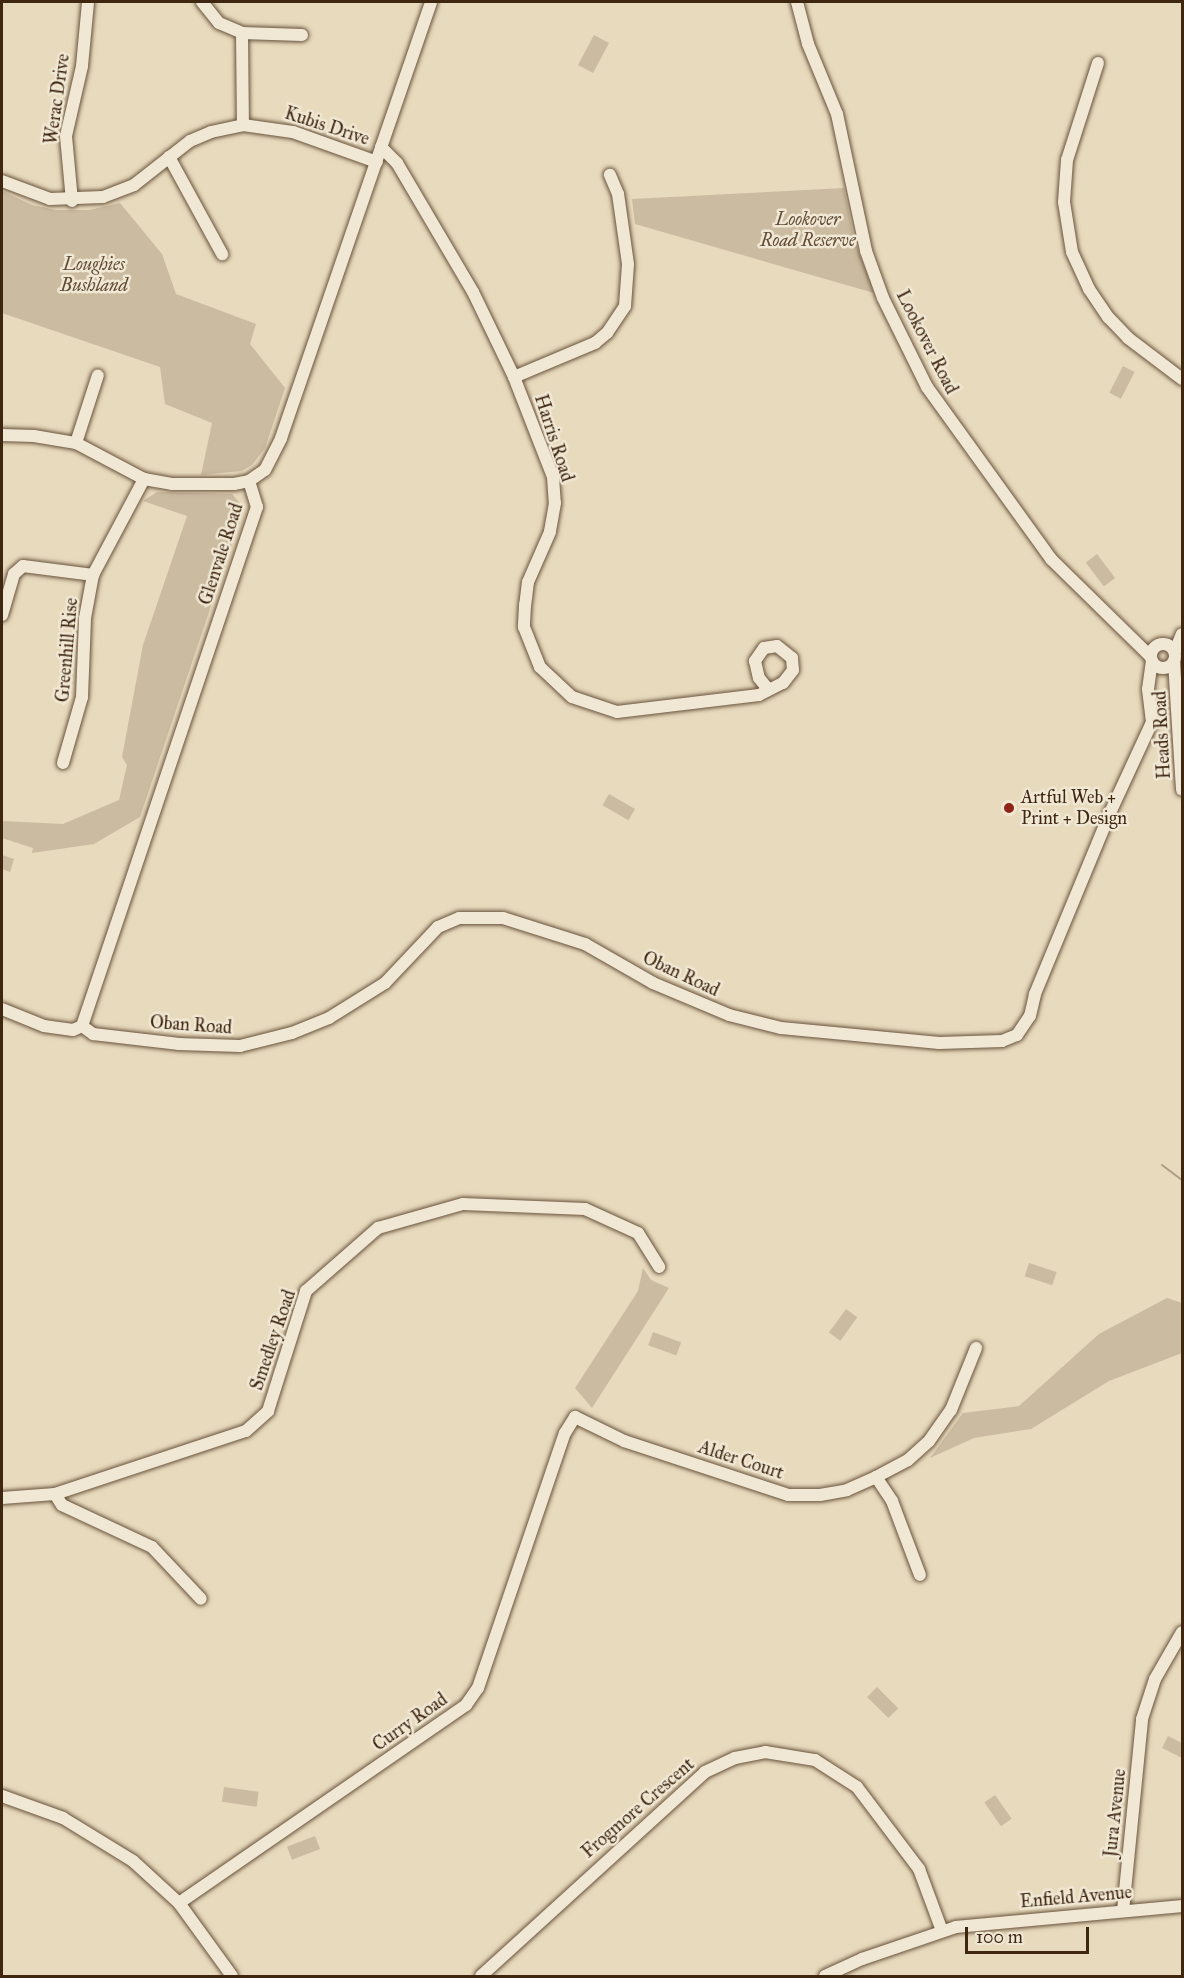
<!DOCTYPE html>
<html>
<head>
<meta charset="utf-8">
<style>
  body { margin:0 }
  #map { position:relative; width:1184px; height:1978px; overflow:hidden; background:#e8dabd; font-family:"IM FELL Great Primer",serif }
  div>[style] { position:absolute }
  .green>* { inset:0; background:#cbbba0; transform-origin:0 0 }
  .stream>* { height:2px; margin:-1px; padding:0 1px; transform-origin:1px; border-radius:1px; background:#ae9d83 }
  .roads { filter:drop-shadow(0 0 2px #68533c) drop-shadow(0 0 2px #68533c) }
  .minor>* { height:12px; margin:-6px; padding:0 6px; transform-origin:6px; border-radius:6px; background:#f0e7d4 }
  .minor>.ring { margin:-6px; padding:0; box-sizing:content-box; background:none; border:12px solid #f0e7d4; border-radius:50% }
  .dots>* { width:16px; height:16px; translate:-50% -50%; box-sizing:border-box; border:3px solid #f0e7d4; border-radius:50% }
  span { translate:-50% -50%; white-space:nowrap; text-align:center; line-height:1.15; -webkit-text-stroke:5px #f0e7d4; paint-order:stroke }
  .street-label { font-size:18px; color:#3e2611 }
  .park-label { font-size:18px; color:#614b35; font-style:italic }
  .poi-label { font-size:18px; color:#3e2611 }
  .left { translate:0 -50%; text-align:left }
  .frame { position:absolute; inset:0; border:3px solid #3e2611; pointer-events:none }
  .scale { position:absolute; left:965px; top:1927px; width:124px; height:27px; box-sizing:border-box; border:3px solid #3e2611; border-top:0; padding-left:8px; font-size:18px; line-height:21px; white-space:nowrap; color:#3e2611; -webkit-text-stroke:4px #f0e7d4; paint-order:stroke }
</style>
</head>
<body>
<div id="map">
  <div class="green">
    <i style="left:594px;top:35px;width:17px;height:34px;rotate:28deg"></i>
    <i style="clip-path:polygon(844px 188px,854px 239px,874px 293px,635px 224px,632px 199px)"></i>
    <i style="clip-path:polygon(2px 191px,32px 205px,56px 210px,89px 210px,120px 203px,162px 254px,176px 294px,256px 324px,250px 344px,285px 388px,265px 448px,252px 465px,242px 471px,201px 475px,212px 423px,165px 404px,160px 367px,2px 313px)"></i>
    <i style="left:1123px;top:366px;width:13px;height:30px;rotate:27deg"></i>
    <i style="clip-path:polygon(157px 492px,232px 494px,244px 508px,140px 817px,94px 844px,32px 853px,33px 848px,2px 838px,2px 821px,63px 824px,119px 800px,127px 765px,122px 757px,143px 645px,187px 516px,143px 501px)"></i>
    <i style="left:1097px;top:554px;width:30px;height:14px;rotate:53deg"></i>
    <i style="left:609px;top:794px;width:30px;height:13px;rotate:30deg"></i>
    <i style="clip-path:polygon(2px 855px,14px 859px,10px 872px,2px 869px)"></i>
    <i style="left:1029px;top:1263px;width:29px;height:14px;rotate:18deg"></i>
    <i style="clip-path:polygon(643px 1268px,651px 1280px,669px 1288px,592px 1408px,575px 1388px,638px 1291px)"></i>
    <i style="clip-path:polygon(1167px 1298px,1182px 1303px,1182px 1353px,1109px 1381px,1031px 1429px,974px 1438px,930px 1458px,963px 1413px,1019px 1406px,1099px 1334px)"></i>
    <i style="left:846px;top:1309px;width:14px;height:29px;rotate:36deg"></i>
    <i style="left:653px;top:1332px;width:30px;height:14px;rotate:20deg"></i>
    <i style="left:877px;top:1687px;width:30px;height:14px;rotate:45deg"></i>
    <i style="clip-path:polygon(1168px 1736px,1182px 1743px,1182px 1758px,1162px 1748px)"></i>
    <i style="left:224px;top:1787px;width:35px;height:15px;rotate:8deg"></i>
    <i style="left:995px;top:1795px;width:29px;height:13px;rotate:55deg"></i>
    <i style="left:315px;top:1836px;width:14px;height:30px;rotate:69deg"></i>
  </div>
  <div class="stream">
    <i style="left:1162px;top:1165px;width:25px;rotate:37deg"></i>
  </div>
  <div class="roads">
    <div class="minor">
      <i style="left:202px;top:2px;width:27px;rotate:51deg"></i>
      <i style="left:219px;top:23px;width:25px;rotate:23deg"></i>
      <i style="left:242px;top:33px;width:60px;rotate:1.9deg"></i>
      <i style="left:797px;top:2px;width:43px;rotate:75.3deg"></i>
      <i style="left:808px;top:44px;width:76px;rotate:67.5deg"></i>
      <i style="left:837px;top:114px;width:140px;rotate:78deg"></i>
      <i style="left:866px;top:251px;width:50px;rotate:70.1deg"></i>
      <i style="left:883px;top:298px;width:99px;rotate:63.7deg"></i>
      <i style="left:927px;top:387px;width:212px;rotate:54.2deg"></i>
      <i style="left:1051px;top:559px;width:140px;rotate:44.4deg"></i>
      <i style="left:242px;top:33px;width:92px;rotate:89.4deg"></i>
      <i style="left:1098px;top:63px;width:102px;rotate:107.7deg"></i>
      <i style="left:1067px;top:160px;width:42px;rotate:94.1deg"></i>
      <i style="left:1064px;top:202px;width:51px;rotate:80.9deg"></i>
      <i style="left:1072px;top:252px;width:41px;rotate:65.3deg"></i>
      <i style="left:1089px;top:289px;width:34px;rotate:56deg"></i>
      <i style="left:1108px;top:317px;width:29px;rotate:46deg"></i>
      <i style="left:1128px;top:338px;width:68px;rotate:37.2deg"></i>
      <i style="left:381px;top:147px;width:23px;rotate:45deg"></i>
      <i style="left:397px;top:163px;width:150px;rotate:59.5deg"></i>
      <i style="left:473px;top:292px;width:94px;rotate:64.2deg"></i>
      <i style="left:514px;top:377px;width:107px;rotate:68.7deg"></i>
      <i style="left:553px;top:477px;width:26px;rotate:86deg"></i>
      <i style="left:555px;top:503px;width:29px;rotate:100deg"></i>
      <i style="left:550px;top:532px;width:55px;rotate:113.7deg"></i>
      <i style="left:528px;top:582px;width:23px;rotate:97deg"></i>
      <i style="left:525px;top:605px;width:22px;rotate:93deg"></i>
      <i style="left:524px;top:627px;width:43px;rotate:68.2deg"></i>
      <i style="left:540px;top:667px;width:44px;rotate:43.2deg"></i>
      <i style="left:572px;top:697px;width:47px;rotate:18.4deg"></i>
      <i style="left:617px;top:712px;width:143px;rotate:-6.8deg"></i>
      <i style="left:759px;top:695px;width:27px;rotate:-27deg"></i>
      <i style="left:783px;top:683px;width:16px;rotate:-52deg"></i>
      <i style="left:793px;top:670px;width:12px;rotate:-95deg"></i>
      <i style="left:792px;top:658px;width:19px;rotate:-141deg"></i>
      <i style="left:777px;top:646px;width:13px;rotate:171deg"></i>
      <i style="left:764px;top:648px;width:16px;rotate:125deg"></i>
      <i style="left:755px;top:661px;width:17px;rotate:77deg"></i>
      <i style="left:759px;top:678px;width:14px;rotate:51deg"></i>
      <i style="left:169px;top:157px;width:111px;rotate:61.3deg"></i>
      <i style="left:2px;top:181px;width:51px;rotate:20.6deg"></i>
      <i style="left:50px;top:199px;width:53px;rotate:-2.2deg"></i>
      <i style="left:103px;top:197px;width:33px;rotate:-21deg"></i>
      <i style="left:134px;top:185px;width:71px;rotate:-38.2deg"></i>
      <i style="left:190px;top:141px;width:23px;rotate:-23deg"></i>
      <i style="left:211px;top:132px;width:33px;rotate:-12deg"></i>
      <i style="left:243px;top:125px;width:50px;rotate:8deg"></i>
      <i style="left:293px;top:132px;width:89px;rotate:19.7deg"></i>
      <i style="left:72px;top:201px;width:65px;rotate:-95.3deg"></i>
      <i style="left:66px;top:136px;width:72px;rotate:-77.1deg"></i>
      <i style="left:82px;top:66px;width:64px;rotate:-84.6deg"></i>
      <i style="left:514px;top:377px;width:88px;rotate:-22.8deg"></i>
      <i style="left:595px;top:343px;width:16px;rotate:-40deg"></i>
      <i style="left:607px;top:333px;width:32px;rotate:-56deg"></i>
      <i style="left:625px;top:306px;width:42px;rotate:-85.9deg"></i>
      <i style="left:628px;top:264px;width:71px;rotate:-98.1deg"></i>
      <i style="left:618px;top:194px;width:21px;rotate:-113deg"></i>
      <i style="left:2px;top:435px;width:32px;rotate:2deg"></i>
      <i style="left:34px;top:436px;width:43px;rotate:9.5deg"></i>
      <i style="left:76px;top:443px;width:77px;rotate:27.9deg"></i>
      <i style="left:144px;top:479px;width:28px;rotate:10deg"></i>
      <i style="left:172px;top:484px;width:62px"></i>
      <i style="left:234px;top:484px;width:15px;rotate:-11deg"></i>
      <i style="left:249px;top:481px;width:19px;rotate:-35deg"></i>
      <i style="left:265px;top:470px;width:36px;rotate:-63deg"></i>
      <i style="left:281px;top:438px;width:461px;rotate:-71deg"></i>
      <i style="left:76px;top:443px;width:71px;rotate:-72.1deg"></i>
      <i style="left:2px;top:615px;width:43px;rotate:-73.7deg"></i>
      <i style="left:14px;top:574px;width:12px;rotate:-42deg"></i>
      <i style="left:23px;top:566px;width:71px;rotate:7.3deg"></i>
      <i class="ring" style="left:1151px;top:644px;width:12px;height:12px"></i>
      <i style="left:1175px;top:651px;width:18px;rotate:-68deg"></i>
      <i style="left:1174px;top:662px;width:128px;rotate:86.4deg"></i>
      <i style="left:63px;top:763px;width:69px;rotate:-73.9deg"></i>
      <i style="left:82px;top:697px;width:79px;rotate:-87.8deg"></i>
      <i style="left:85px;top:618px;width:44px;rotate:-79.5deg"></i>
      <i style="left:93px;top:575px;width:109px;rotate:-62deg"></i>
      <i style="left:2px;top:1009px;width:45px;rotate:22deg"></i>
      <i style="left:44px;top:1026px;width:29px;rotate:8deg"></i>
      <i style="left:73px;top:1030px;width:10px;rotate:-24deg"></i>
      <i style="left:82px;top:1026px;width:14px;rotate:36deg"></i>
      <i style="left:93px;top:1034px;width:87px;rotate:6.6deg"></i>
      <i style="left:179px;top:1044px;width:61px;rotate:1.9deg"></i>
      <i style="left:240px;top:1046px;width:54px;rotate:-14deg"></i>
      <i style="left:292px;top:1033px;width:40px;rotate:-22deg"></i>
      <i style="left:329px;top:1018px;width:66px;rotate:-32deg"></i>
      <i style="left:385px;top:983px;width:77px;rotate:-46.6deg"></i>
      <i style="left:438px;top:927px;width:23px;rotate:-23deg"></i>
      <i style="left:459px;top:918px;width:44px"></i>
      <i style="left:503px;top:918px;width:86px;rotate:17.6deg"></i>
      <i style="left:585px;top:944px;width:78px;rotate:29.8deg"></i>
      <i style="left:653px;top:983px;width:82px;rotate:22.8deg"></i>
      <i style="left:729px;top:1015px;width:54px;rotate:14deg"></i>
      <i style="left:781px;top:1028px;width:159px;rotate:5.4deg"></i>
      <i style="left:939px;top:1043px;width:63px;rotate:-1.8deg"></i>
      <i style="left:1002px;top:1041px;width:16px;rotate:-22deg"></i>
      <i style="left:1017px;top:1035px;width:23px;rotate:-56deg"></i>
      <i style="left:1030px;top:1016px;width:23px;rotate:-77deg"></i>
      <i style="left:1035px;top:994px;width:194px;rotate:-67.5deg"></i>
      <i style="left:1109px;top:815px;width:102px;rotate:-65.2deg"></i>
      <i style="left:1152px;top:722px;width:33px;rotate:-97deg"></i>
      <i style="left:1148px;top:689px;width:27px;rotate:-82deg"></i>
      <i style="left:82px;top:1026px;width:548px;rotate:-71.37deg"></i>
      <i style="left:257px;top:507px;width:27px;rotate:-107deg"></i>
      <i style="left:876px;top:1477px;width:29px;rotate:56deg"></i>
      <i style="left:892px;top:1501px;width:79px;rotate:69.3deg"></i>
      <i style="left:55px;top:1494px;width:13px;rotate:58deg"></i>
      <i style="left:62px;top:1505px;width:99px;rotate:25deg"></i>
      <i style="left:152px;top:1547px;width:71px;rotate:46.7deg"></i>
      <i style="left:2px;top:1498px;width:53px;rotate:-4.3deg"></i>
      <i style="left:55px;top:1494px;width:201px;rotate:-18.3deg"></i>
      <i style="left:246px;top:1431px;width:30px;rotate:-42deg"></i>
      <i style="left:268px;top:1411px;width:126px;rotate:-72.4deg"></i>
      <i style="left:306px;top:1291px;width:96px;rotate:-41.2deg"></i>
      <i style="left:378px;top:1228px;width:88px;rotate:-15.8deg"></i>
      <i style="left:463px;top:1204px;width:122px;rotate:2.3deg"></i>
      <i style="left:585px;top:1209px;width:58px;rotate:24.4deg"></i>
      <i style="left:638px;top:1233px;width:40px;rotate:58deg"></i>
      <i style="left:2px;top:1796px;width:65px;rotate:19.8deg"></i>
      <i style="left:63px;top:1818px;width:82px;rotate:31.6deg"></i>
      <i style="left:133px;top:1861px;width:62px;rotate:42.4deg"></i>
      <i style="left:179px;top:1903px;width:90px;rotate:54deg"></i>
      <i style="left:179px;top:1903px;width:349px;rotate:-34.6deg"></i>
      <i style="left:466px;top:1705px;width:21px;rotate:-55deg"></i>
      <i style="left:478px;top:1688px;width:269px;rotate:-71.2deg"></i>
      <i style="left:565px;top:1433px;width:19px;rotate:-58deg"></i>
      <i style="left:575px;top:1417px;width:55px;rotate:26.1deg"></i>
      <i style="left:624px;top:1441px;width:173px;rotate:18.2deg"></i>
      <i style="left:788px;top:1495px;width:32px"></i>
      <i style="left:820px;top:1495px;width:27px;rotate:-10deg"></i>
      <i style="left:847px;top:1490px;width:32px;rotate:-24deg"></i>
      <i style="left:876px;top:1477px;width:36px;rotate:-28deg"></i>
      <i style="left:908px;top:1460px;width:28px;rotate:-42deg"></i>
      <i style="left:929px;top:1441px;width:38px;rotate:-55deg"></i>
      <i style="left:951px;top:1410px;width:67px;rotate:-68deg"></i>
      <i style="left:1123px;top:1911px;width:193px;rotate:-84.3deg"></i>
      <i style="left:1142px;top:1719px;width:42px;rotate:-72deg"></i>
      <i style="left:1155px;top:1679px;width:54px;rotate:-60.1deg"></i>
      <i style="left:481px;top:1976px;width:303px;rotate:-42.3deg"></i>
      <i style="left:705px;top:1772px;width:33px;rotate:-25deg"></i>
      <i style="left:735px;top:1758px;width:31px;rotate:-11deg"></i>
      <i style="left:765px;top:1752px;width:51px;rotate:9.1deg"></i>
      <i style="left:815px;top:1760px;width:50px;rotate:32.7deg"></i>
      <i style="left:857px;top:1787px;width:103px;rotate:52.9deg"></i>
      <i style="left:919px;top:1869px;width:66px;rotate:69.6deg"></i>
      <i style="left:825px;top:1976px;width:41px;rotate:-24.7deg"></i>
      <i style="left:862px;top:1959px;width:99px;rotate:-18.8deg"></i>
      <i style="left:956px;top:1927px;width:227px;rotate:-5.3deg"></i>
    </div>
  </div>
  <div class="dots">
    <i style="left:1009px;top:808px;background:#8f2418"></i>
  </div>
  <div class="street-label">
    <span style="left:57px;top:99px;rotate:-82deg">Werac Drive</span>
    <span style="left:327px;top:126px;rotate:18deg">Kubis Drive</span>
    <span style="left:927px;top:342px;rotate:63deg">Lookover Road</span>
    <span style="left:554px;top:438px;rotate:72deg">Harris Road</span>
    <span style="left:221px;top:554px;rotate:-72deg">Glenvale Road</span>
    <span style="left:67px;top:650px;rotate:-85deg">Greenhill Rise</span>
    <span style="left:1162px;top:735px;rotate:-93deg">Heads Road</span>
    <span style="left:681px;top:974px;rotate:25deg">Oban Road</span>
    <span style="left:191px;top:1025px;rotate:4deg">Oban Road</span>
    <span style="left:273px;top:1340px;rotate:-71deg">Smedley Road</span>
    <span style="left:741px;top:1460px;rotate:18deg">Alder Court</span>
    <span style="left:410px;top:1722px;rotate:-35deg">Curry Road</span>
    <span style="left:638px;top:1808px;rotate:-41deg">Frogmore Crescent</span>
    <span style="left:1115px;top:1813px;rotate:-84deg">Jura Avenue</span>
    <span style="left:1076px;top:1897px;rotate:-5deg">Enfield Avenue</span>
  </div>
  <div class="park-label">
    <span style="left:808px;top:230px">Lookover<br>Road Reserve</span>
    <span style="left:94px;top:275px">Loughies<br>Bushland</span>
  </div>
  <div class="poi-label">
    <span class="left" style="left:1021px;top:808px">Artful Web +<br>Print + Design</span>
  </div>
  <div class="frame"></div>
  <div class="scale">100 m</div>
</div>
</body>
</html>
